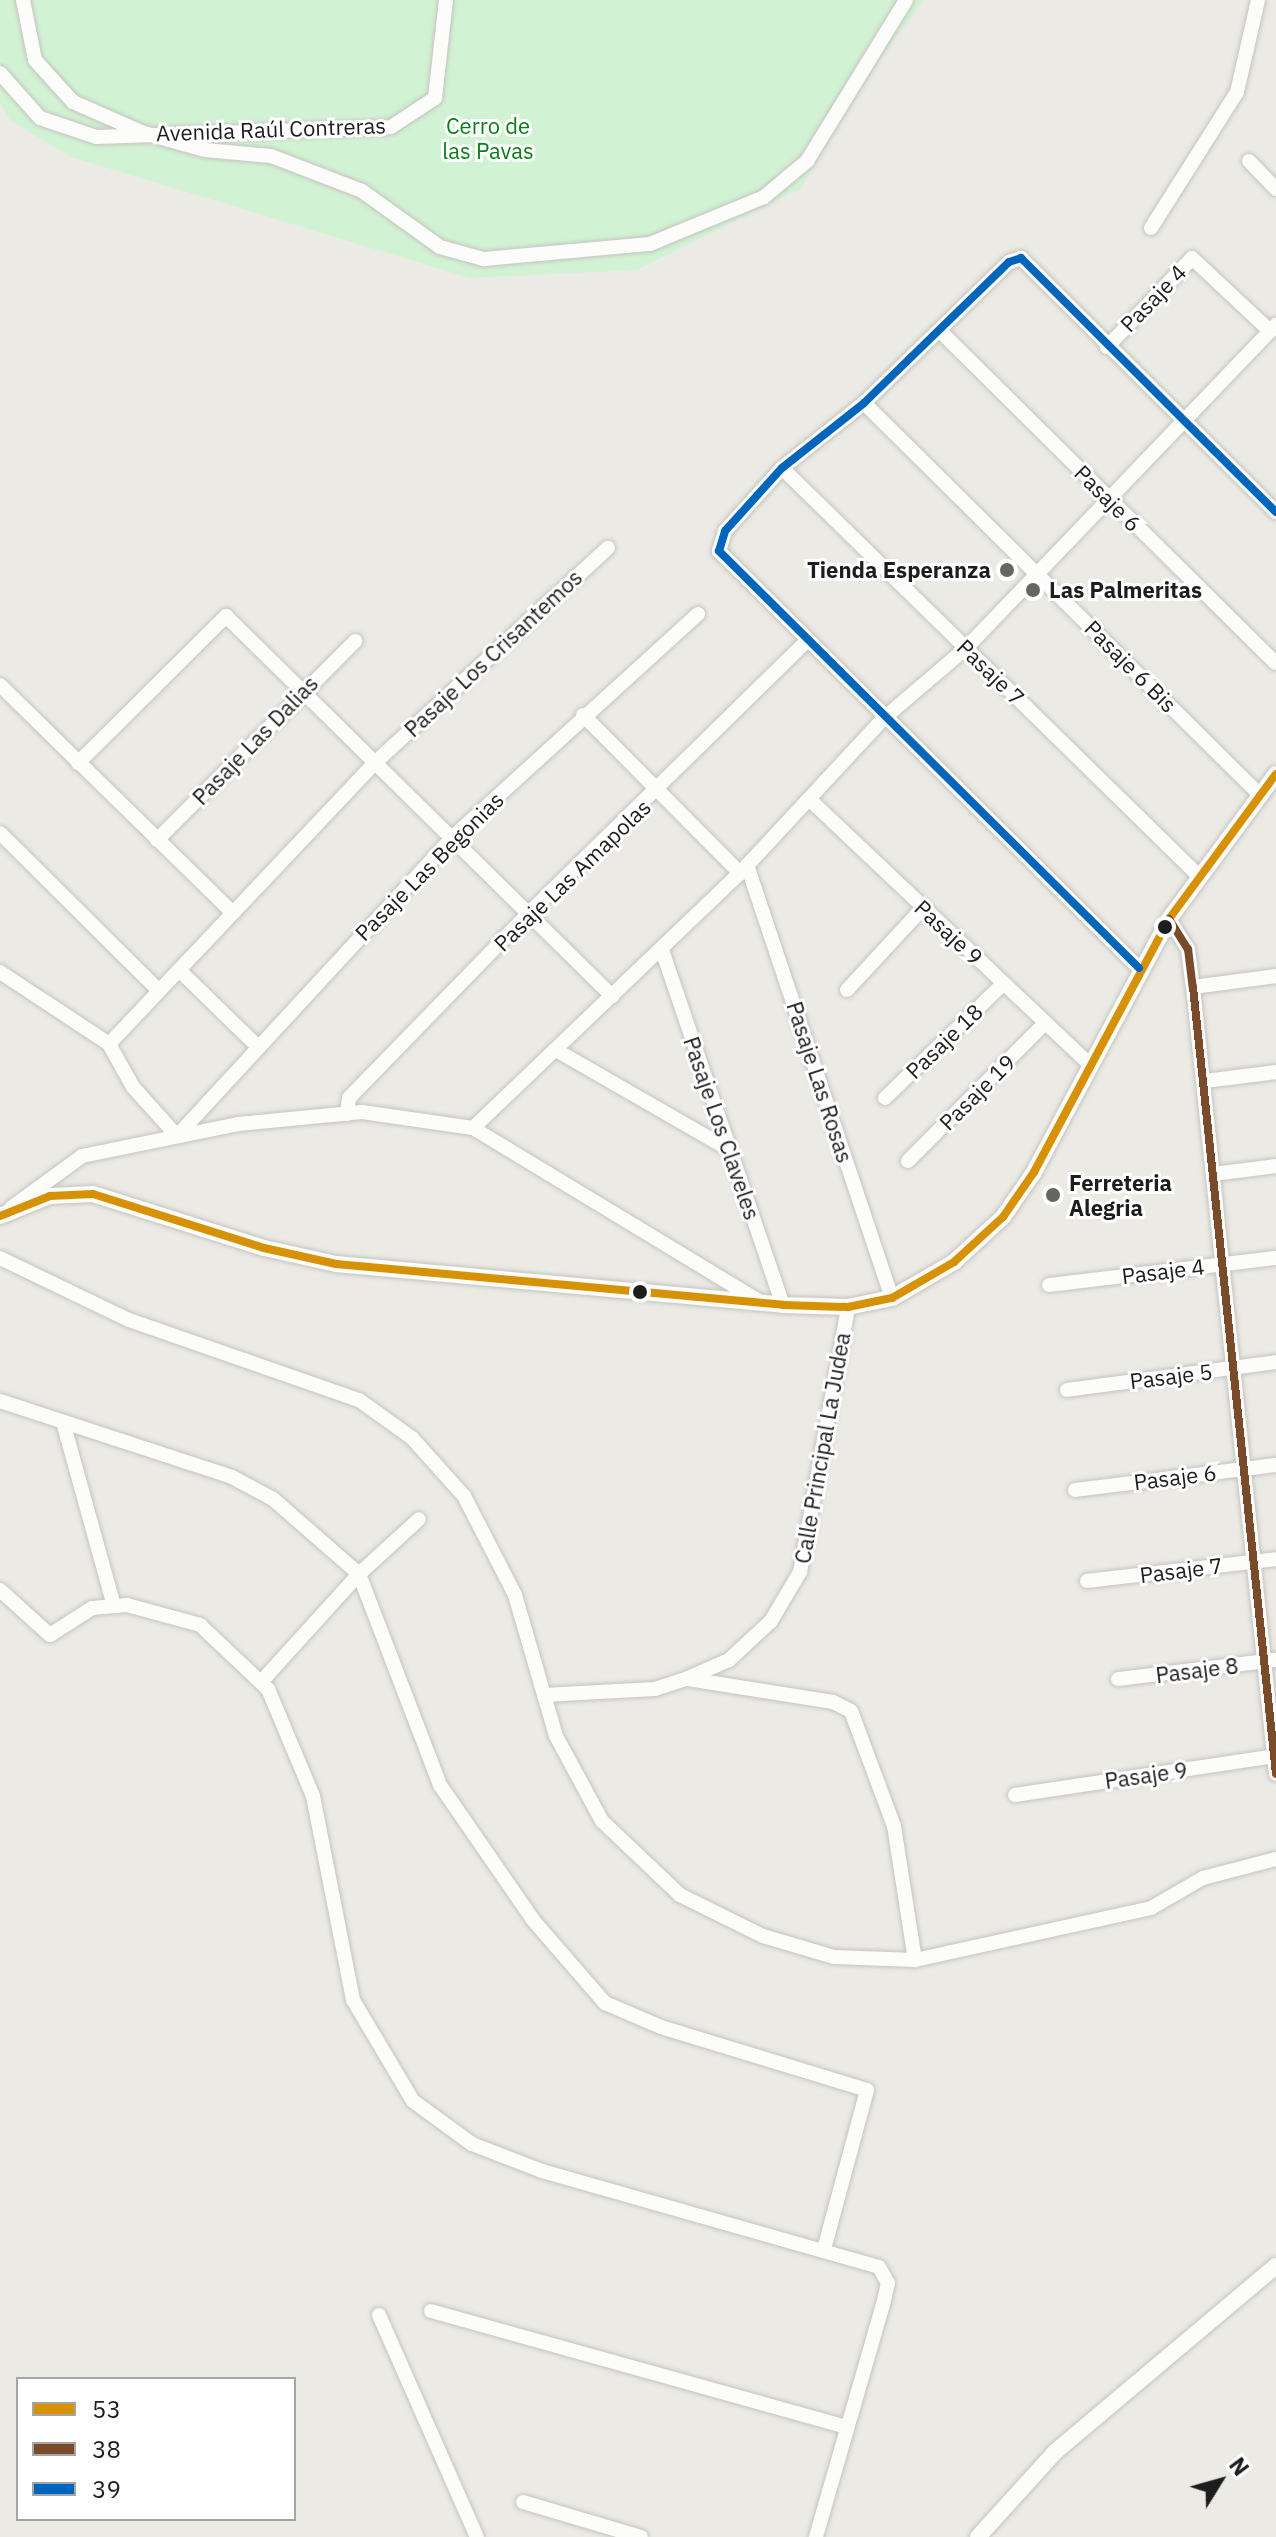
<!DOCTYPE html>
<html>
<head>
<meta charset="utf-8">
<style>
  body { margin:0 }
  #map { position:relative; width:1276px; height:2537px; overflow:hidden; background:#eceae5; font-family:"IBM Plex Sans",sans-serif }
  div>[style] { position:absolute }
  .park>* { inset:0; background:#d2f3d3 }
  .roads { filter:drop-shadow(0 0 2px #c4c4c1) drop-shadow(0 0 2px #c4c4c1) }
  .minor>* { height:14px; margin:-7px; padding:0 7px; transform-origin:7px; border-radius:7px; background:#fcfcfb }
  .tertiary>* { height:16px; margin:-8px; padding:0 8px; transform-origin:8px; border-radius:8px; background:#fcfcfb }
  .bus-1>* { height:8px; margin:-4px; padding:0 4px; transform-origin:4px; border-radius:4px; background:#d69104 }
  .bus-2>* { height:8px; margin:-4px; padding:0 4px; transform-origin:4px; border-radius:4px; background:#7a4b2a }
  .bus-3>* { height:8px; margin:-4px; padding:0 4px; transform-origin:4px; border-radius:4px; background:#0065bd }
  .dots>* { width:22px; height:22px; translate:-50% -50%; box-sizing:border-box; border:4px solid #fff; border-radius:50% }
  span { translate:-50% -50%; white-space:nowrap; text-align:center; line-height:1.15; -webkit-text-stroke:6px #fff; paint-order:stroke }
  .park-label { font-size:22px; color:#087e16 }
  .street-label { font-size:22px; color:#1d1d1d }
  .poi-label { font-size:22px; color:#1d1d1d; font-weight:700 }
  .right { translate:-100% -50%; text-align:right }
  .left { translate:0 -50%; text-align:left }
  .legend { position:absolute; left:16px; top:2377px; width:280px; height:144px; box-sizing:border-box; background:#fff; border:2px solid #a5a5a5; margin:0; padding:10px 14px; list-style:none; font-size:24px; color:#1d1d1d }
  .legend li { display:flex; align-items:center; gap:16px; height:40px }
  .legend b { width:40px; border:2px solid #a5a5a5 }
  .north { position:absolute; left:1180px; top:2441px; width:80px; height:80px; -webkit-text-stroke:6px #fff; paint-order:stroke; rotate:53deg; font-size:22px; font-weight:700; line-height:32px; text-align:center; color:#1d1d1d }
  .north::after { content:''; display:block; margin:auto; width:28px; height:36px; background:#1d1d1d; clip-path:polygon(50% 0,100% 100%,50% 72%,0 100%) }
</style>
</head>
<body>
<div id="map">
  <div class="park">
    <i style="clip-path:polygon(0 0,924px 0,883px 54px,801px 188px,637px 270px,470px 278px,71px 157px,10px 120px,0 103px)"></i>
  </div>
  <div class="roads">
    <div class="minor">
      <i style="left:23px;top:0;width:61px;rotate:78.7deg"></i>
      <i style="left:35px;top:60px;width:57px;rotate:47.9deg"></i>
      <i style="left:73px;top:102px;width:77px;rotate:23.6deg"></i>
      <i style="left:144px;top:133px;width:63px;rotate:15.6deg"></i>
      <i style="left:205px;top:150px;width:66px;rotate:5.2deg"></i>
      <i style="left:271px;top:156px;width:97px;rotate:21deg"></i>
      <i style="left:362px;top:191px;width:96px;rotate:35.7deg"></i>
      <i style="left:440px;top:247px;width:46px;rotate:15.3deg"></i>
      <i style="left:484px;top:259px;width:167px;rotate:-5.2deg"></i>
      <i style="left:650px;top:244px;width:123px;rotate:-22.4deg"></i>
      <i style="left:764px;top:197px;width:56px;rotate:-39.9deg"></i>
      <i style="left:807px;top:161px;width:189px;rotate:-58.4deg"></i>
      <i style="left:0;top:73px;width:60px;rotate:48.4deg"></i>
      <i style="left:40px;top:118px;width:59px;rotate:18.7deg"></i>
      <i style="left:96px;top:137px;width:295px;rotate:-1.9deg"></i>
      <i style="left:391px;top:127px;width:53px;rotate:-33.4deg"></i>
      <i style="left:435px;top:98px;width:99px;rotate:-83.6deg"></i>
      <i style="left:1249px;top:161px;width:39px;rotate:46deg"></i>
      <i style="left:1151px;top:228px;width:161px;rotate:-57.7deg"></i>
      <i style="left:1237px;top:92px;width:94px;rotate:-77.1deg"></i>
      <i style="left:940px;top:331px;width:472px;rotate:44.7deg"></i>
      <i style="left:1107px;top:347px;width:123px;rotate:-46.3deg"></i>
      <i style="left:1192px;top:258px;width:107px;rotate:43.1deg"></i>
      <i style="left:864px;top:403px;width:557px;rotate:44.71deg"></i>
      <i style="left:782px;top:468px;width:585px;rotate:44.38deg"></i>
      <i style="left:0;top:685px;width:326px;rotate:44.4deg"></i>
      <i style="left:583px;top:715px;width:223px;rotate:45.2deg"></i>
      <i style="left:78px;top:763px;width:209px;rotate:-44.8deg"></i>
      <i style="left:226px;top:616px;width:542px;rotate:44.55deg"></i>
      <i style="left:809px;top:799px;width:386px;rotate:43.4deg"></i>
      <i style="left:0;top:833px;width:224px;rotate:44.8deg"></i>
      <i style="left:157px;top:840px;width:281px;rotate:-45.1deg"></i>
      <i style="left:747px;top:865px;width:457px;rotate:71.5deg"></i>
      <i style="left:1169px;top:919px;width:36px;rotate:58deg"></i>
      <i style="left:1188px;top:949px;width:38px;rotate:83deg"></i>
      <i style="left:1193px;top:987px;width:791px;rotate:83.98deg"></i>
      <i style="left:662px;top:950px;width:375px;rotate:71.2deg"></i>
      <i style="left:1139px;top:968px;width:592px;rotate:-135.21deg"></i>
      <i style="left:719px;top:551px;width:21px;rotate:-73deg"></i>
      <i style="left:725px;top:531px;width:85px;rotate:-47.9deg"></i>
      <i style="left:782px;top:468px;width:105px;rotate:-38.4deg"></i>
      <i style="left:864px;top:403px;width:202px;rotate:-44.2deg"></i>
      <i style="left:1009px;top:262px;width:13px;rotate:-18deg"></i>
      <i style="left:1021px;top:258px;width:360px;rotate:44.9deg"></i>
      <i style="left:179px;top:970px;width:107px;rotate:44.2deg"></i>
      <i style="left:0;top:972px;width:131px;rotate:33.4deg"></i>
      <i style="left:109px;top:1044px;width:49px;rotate:60.8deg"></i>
      <i style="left:133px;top:1087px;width:66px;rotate:48.1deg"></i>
      <i style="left:177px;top:1136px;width:408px;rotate:-47.3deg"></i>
      <i style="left:454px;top:836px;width:330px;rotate:-42.3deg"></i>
      <i style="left:1193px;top:987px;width:84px;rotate:-7.5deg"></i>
      <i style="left:847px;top:990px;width:112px;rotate:-47.2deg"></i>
      <i style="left:109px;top:1044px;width:391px;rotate:-46.6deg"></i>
      <i style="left:378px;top:760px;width:313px;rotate:-42.7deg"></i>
      <i style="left:556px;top:1050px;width:198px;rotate:29.9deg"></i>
      <i style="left:1205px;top:1081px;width:72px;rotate:-7.2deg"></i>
      <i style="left:885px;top:1098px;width:164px;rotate:-44deg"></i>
      <i style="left:347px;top:1114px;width:16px;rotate:-83deg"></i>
      <i style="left:349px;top:1098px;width:260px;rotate:-45.8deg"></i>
      <i style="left:530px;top:912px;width:388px;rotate:-44.4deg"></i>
      <i style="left:473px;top:1128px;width:369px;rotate:-43.7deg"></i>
      <i style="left:740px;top:873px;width:210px;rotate:-47.1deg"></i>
      <i style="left:883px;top:719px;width:109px;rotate:-40.5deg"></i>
      <i style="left:966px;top:648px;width:448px;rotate:-46.2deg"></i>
      <i style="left:908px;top:1161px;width:194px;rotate:-45.2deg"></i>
      <i style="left:1213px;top:1174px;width:64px;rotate:-7.2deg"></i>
      <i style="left:11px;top:1208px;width:88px;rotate:-36.2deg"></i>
      <i style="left:82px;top:1156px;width:159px;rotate:-11.6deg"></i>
      <i style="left:238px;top:1124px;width:125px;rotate:-5.5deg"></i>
      <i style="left:362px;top:1112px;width:112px;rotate:8.2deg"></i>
      <i style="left:473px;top:1128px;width:332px;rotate:31.2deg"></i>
      <i style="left:0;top:1258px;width:143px;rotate:25.7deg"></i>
      <i style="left:129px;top:1320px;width:244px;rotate:19.2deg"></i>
      <i style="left:359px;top:1400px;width:65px;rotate:35.6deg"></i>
      <i style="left:412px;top:1438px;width:78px;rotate:48.1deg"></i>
      <i style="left:464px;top:1496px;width:111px;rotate:62.7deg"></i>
      <i style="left:515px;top:1595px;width:147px;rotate:73.8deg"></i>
      <i style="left:556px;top:1736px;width:97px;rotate:61.6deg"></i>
      <i style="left:602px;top:1821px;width:108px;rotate:43.5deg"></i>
      <i style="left:680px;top:1895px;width:93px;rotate:26.3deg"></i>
      <i style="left:763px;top:1936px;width:74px;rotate:16.5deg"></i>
      <i style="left:834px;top:1957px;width:81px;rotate:2.1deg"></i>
      <i style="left:915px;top:1960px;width:242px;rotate:-12.4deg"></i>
      <i style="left:1151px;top:1908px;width:60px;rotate:-30deg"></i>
      <i style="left:1203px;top:1878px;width:75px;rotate:-14.6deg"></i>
      <i style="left:1049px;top:1285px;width:229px;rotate:-6.8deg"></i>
      <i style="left:1067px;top:1390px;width:211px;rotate:-7.6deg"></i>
      <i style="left:0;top:1401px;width:244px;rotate:18.1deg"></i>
      <i style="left:232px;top:1477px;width:47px;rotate:28.2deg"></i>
      <i style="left:273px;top:1499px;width:114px;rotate:41.1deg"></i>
      <i style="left:359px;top:1574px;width:226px;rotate:69deg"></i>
      <i style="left:440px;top:1785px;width:164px;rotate:55.4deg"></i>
      <i style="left:533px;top:1920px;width:110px;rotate:49.1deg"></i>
      <i style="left:605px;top:2003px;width:61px;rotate:23.2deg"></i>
      <i style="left:661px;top:2027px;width:215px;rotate:17deg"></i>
      <i style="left:867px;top:2090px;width:165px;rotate:105.1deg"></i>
      <i style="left:63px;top:1422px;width:191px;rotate:74.5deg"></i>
      <i style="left:1075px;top:1490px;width:203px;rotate:-7.1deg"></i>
      <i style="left:1087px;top:1581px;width:190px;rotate:-6.6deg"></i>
      <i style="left:0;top:1590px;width:67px;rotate:42deg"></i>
      <i style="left:50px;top:1635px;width:50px;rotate:-32.7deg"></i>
      <i style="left:92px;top:1608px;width:35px;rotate:-5deg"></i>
      <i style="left:127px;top:1605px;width:76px;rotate:15.3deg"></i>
      <i style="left:200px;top:1625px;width:93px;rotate:43.3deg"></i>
      <i style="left:268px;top:1689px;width:116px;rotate:67.2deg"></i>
      <i style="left:313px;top:1796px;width:208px;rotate:78.9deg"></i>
      <i style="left:353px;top:2000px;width:117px;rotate:59.3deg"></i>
      <i style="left:413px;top:2101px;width:73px;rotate:36.1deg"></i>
      <i style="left:472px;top:2144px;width:75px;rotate:21.1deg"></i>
      <i style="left:542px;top:2171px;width:350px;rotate:15.9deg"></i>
      <i style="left:879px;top:2267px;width:18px;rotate:61deg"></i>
      <i style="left:888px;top:2283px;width:18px;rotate:103deg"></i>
      <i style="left:884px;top:2301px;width:246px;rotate:106.1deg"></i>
      <i style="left:688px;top:1679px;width:147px;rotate:9deg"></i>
      <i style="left:833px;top:1702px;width:20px;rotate:27deg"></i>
      <i style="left:851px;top:1711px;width:123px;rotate:69.5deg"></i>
      <i style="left:894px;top:1826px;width:136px;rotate:81.1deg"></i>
      <i style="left:1118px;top:1679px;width:159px;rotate:-6.9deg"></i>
      <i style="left:261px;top:1682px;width:146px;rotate:-47.8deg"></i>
      <i style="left:359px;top:1574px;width:81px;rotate:-42.5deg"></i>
      <i style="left:544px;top:1695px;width:111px;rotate:-3.1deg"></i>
      <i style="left:655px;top:1689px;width:35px;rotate:-18deg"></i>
      <i style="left:688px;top:1678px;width:45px;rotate:-23.7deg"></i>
      <i style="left:729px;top:1660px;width:57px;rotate:-42.9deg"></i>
      <i style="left:771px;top:1621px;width:57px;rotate:-59.4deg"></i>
      <i style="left:800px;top:1572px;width:269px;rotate:-79.7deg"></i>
      <i style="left:1015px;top:1795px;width:264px;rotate:-8.5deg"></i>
      <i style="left:431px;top:2311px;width:432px;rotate:15.6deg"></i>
      <i style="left:379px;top:2315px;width:243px;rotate:66.2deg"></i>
      <i style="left:523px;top:2502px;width:123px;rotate:16.5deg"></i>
    </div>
    <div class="tertiary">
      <i style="left:0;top:1216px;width:54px;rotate:-21.8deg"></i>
      <i style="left:50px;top:1196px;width:43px;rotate:-2.7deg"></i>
      <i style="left:93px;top:1194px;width:179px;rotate:17.5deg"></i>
      <i style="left:264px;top:1248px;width:74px;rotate:12.5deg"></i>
      <i style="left:336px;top:1264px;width:449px;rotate:5.2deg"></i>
      <i style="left:783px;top:1305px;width:65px;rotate:1.8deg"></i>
      <i style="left:848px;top:1307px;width:45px;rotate:-11.6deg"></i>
      <i style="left:892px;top:1298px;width:72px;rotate:-30.1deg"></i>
      <i style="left:954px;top:1262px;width:67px;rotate:-42.6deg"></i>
      <i style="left:1003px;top:1217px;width:55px;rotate:-55.4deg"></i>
      <i style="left:1034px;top:1172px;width:287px;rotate:-61.9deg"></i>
      <i style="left:1169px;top:919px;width:180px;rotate:-53.6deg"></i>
      <i style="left:978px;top:2537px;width:115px;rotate:-47.8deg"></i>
      <i style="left:1055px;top:2452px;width:289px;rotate:-40.1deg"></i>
    </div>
  </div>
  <div class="bus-1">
    <i style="left:0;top:1216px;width:54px;rotate:-21.8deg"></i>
    <i style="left:50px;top:1196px;width:43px;rotate:-2.7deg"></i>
    <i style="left:93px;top:1194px;width:179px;rotate:17.5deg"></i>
    <i style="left:264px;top:1248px;width:74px;rotate:12.5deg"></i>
    <i style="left:336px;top:1264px;width:449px;rotate:5.2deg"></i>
    <i style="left:783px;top:1305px;width:65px;rotate:1.8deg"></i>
    <i style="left:848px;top:1307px;width:45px;rotate:-11.6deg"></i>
    <i style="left:892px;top:1298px;width:72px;rotate:-30.1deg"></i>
    <i style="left:954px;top:1262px;width:67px;rotate:-42.6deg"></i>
    <i style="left:1003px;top:1217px;width:55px;rotate:-55.4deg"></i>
    <i style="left:1034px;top:1172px;width:287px;rotate:-61.9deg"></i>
    <i style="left:1169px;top:919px;width:180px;rotate:-53.6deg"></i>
  </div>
  <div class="bus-2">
    <i style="left:1169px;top:919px;width:36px;rotate:58deg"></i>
    <i style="left:1188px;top:949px;width:38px;rotate:83deg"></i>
    <i style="left:1193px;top:987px;width:791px;rotate:83.98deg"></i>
  </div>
  <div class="bus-3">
    <i style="left:1139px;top:968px;width:592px;rotate:-135.21deg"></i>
    <i style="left:719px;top:551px;width:21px;rotate:-73deg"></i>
    <i style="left:725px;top:531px;width:85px;rotate:-47.9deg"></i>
    <i style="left:782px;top:468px;width:105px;rotate:-38.4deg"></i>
    <i style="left:864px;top:403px;width:202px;rotate:-44.2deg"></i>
    <i style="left:1009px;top:262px;width:13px;rotate:-18deg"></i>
    <i style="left:1021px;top:258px;width:360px;rotate:44.9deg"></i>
  </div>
  <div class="dots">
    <i style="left:1007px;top:570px;background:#656563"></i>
    <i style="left:1033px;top:590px;background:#656563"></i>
    <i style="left:1165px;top:927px;background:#1d1d1d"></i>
    <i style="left:1053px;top:1195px;background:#656563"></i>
    <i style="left:640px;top:1292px;background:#1d1d1d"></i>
  </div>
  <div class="park-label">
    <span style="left:488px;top:138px">Cerro de<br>las Pavas</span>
  </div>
  <div class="street-label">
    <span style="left:271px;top:129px;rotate:-2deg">Avenida Raúl Contreras</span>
    <span style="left:1153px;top:298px;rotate:-46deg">Pasaje 4</span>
    <span style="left:1108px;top:498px;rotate:45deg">Pasaje 6</span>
    <span style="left:493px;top:653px;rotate:-43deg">Pasaje Los Crisantemos</span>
    <span style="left:1131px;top:666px;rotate:45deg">Pasaje 6 Bis</span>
    <span style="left:991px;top:672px;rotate:44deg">Pasaje 7</span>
    <span style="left:255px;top:740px;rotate:-46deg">Pasaje Las Dalias</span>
    <span style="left:429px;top:866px;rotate:-45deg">Pasaje Las Begonias</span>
    <span style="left:572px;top:875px;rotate:-44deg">Pasaje Las Amapolas</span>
    <span style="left:949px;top:932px;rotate:43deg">Pasaje 9</span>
    <span style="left:944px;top:1041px;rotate:-44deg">Pasaje 18</span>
    <span style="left:820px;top:1082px;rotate:72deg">Pasaje Las Rosas</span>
    <span style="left:977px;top:1092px;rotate:-45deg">Pasaje 19</span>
    <span style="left:722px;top:1128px;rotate:71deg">Pasaje Los Claveles</span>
    <span style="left:1163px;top:1271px;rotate:-7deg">Pasaje 4</span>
    <span style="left:1171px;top:1376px;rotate:-7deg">Pasaje 5</span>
    <span style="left:822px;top:1448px;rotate:-80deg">Calle Principal La Judea</span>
    <span style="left:1175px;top:1477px;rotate:-7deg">Pasaje 6</span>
    <span style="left:1181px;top:1570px;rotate:-7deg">Pasaje 7</span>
    <span style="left:1197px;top:1670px;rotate:-7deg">Pasaje 8</span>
    <span style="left:1146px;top:1775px;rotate:-8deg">Pasaje 9</span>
  </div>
  <div class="poi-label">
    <span class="right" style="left:991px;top:570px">Tienda Esperanza</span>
    <span class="left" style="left:1049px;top:590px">Las Palmeritas</span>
    <span class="left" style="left:1069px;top:1195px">Ferreteria<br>Alegria</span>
  </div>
  <ul class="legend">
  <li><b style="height:10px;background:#d69104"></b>53</li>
  <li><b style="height:10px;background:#7a4b2a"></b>38</li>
  <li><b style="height:10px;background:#0065bd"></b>39</li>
  </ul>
  <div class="north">N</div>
</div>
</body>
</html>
